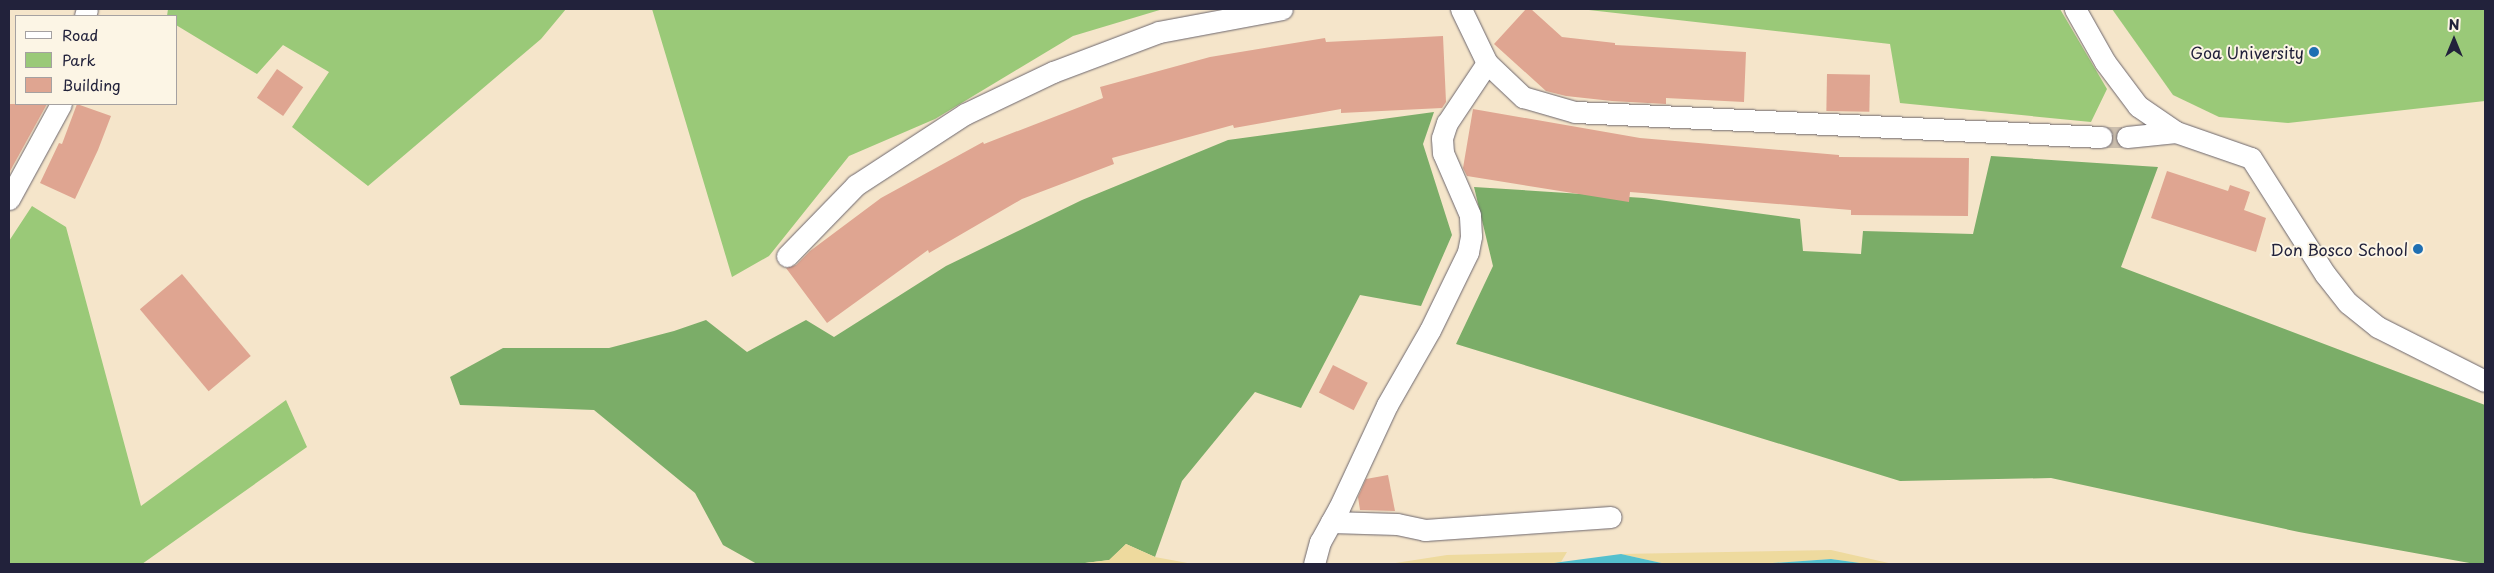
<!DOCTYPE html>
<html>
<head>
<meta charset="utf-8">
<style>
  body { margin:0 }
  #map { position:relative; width:2494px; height:573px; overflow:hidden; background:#f5e5ca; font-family:"Playpen Sans",sans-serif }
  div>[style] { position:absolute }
  .green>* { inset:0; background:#9ac978 }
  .forest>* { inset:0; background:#7bad68 }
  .sand>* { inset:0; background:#eeda9e }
  .water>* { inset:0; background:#54c0ce }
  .building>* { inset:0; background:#dfa591; transform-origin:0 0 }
  .minor-tunnel>* { height:21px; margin-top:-10.5px; transform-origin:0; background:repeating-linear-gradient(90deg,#cbbead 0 21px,transparent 0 32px) }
  .roads { filter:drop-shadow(0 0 1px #6c666d) drop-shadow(0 0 1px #6c666d) }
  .minor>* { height:21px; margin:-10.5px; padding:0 10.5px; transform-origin:10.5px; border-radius:10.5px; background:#fff }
  .dots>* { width:14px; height:14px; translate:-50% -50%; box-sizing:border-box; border:2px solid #fcf5e5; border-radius:50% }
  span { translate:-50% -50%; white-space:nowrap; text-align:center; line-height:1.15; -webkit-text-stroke:4px #fcf5e5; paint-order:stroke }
  .poi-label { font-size:16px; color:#22223b }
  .right { translate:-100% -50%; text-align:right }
  .frame { position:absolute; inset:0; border:10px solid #22223b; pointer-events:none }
  .legend { position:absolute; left:15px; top:15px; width:162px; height:90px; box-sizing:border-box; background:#fcf5e5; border:1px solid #a5a1a1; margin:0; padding:6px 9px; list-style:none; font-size:15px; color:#22223b }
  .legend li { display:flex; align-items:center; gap:10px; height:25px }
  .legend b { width:25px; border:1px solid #a5a1a1 }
  .north { position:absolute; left:2429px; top:15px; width:50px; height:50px; -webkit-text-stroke:4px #fcf5e5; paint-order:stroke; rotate:0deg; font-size:14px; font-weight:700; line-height:20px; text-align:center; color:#22223b }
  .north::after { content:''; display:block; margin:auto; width:18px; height:22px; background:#22223b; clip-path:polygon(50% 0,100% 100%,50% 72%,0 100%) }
</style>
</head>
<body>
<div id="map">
  <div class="green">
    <i style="clip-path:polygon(168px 9px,566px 9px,541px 39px,368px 186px,292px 127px,329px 72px,283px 45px,257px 74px,176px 25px,176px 16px,167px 16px)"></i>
    <i style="clip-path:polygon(652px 9px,1163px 9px,1073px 36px,935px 119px,849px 156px,769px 256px,732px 277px)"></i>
    <i style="clip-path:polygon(1580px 9px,2060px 9px,2107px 89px,2091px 122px,1900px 103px,1890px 44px)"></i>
    <i style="clip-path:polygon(2112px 9px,2485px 9px,2485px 101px,2288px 123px,2219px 117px,2173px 95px)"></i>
    <i style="clip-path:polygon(32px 206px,66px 227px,141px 506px,286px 400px,307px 447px,142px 564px,9px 564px,9px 241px)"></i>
  </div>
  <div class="forest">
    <i style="clip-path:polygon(1434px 112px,1423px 144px,1452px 235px,1421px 306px,1360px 295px,1301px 408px,1255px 392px,1182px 481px,1155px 557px,1126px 544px,1110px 560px,1077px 564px,757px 564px,723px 545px,695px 493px,594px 410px,460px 405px,450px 377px,503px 348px,609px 348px,674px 331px,706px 320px,747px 352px,806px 320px,834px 337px,946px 266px,1082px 200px,1228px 140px)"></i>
    <i style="clip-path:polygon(1991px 156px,2158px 167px,2121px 267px,2485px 405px,2485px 564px,2475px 564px,2299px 532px,2051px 478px,1900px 481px,1456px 344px,1493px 266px,1474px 187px,1644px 198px,1800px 219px,1803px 251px,1861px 254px,1863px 231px,1973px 234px)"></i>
  </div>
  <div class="sand">
    <i style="clip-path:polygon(1126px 544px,1155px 557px,1193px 564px,1077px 564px,1109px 560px)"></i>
    <i style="clip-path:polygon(1831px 550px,1893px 564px,1867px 564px,1831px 559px,1758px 564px,1666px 564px,1621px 554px)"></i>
    <i style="clip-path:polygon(1567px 552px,1561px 562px,1547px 564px,1389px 564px,1447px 555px)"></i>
  </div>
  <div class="water">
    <i style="clip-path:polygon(1621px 554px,1666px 564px,1547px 564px,1561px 562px)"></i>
    <i style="clip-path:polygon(1831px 559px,1867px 564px,1758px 564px)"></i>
  </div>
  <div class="building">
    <i style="clip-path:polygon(1526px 9px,1531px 9px,1562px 37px,1615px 43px,1615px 45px,1746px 52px,1744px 102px,1666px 98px,1666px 104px,1612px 101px,1566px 96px,1546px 91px,1494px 44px)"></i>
    <i style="clip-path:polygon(1443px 36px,1446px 102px,1442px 108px,1341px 113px,1341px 109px,1234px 128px,1233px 125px,1112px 158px,1114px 164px,1022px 199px,929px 253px,928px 250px,827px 323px,786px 268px,796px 265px,810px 251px,881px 198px,983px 142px,984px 144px,1103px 98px,1100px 87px,1210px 57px,1325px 38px,1326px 42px)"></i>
    <i style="left:277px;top:69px;width:32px;height:35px;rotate:35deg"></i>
    <i style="left:1827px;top:74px;width:43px;height:37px;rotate:1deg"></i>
    <i style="clip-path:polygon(9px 104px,47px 104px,9px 173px)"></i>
    <i style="clip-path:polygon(77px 104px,111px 116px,98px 150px,75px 199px,40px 183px,59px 143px,62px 144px)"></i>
    <i style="clip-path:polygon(1473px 109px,1640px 138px,1839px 155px,1839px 157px,1969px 158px,1968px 216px,1851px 215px,1851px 210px,1630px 192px,1629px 202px,1467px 176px,1463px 168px)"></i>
    <i style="clip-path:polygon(2167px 171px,2228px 191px,2230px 185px,2250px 192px,2244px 210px,2266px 218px,2256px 252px,2151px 218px)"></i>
    <i style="left:182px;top:274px;width:107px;height:55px;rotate:50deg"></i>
    <i style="left:1333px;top:365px;width:39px;height:31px;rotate:27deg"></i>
    <i style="clip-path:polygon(1388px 475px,1395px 511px,1360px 510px,1358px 497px,1366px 479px)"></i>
  </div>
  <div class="minor-tunnel">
    <i style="left:2101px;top:137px;width:26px"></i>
  </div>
  <div class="roads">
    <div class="minor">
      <i style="left:1461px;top:9px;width:60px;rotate:64.3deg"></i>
      <i style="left:1487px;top:63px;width:50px;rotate:43.4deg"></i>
      <i style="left:1523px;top:97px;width:54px;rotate:16.1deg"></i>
      <i style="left:1575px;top:112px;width:527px;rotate:2.72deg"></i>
      <i style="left:2075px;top:9px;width:61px;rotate:60.5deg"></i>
      <i style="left:2105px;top:62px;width:55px;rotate:53.1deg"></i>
      <i style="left:2138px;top:106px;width:46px;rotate:34.4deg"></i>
      <i style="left:2176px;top:132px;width:79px;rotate:19.1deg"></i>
      <i style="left:2251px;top:158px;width:138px;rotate:57.5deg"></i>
      <i style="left:2325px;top:274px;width:37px;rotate:52deg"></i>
      <i style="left:2348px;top:303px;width:38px;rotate:39deg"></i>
      <i style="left:2378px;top:327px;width:120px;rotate:26.8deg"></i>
      <i style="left:85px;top:16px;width:7px;rotate:-74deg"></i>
      <i style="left:2127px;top:137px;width:49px;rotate:-5.8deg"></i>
      <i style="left:9px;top:199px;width:108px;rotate:-61.3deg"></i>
      <i style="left:787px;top:256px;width:99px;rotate:-45.8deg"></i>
      <i style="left:856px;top:185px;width:130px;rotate:-33.1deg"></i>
      <i style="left:965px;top:114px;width:98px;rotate:-25.5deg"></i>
      <i style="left:1053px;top:72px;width:113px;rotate:-20.7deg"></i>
      <i style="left:1159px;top:32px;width:125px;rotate:-10.6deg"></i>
      <i style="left:1331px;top:522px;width:66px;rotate:1.7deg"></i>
      <i style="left:1397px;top:524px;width:29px;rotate:12deg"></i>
      <i style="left:1425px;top:530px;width:186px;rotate:-4deg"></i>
      <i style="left:1314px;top:564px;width:23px;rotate:-75deg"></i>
      <i style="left:1320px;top:542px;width:39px;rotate:-61deg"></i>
      <i style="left:1339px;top:508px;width:114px;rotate:-65deg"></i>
      <i style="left:1387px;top:405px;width:86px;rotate:-60.2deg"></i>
      <i style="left:1430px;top:330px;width:87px;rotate:-64deg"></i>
      <i style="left:1468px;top:252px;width:16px;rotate:-79deg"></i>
      <i style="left:1471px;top:236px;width:21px;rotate:-93deg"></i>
      <i style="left:1470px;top:215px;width:68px;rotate:-113.5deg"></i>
      <i style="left:1443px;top:153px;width:15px;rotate:-94deg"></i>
      <i style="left:1442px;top:138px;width:16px;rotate:-72deg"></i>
      <i style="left:1447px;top:123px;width:72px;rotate:-56.3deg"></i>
    </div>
  </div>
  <div class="dots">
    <i style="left:2314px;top:52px;background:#1f6fb2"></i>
    <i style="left:2418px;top:249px;background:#1f6fb2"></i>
  </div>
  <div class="poi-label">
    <span class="right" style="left:2304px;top:52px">Goa University</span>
    <span class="right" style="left:2408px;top:249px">Don Bosco School</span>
  </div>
  <div class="frame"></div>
  <ul class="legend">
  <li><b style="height:6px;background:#fff"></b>Road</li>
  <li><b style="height:14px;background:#9ac978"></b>Park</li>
  <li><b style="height:14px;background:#dfa591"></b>Building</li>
  </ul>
  <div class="north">N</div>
</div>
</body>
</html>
